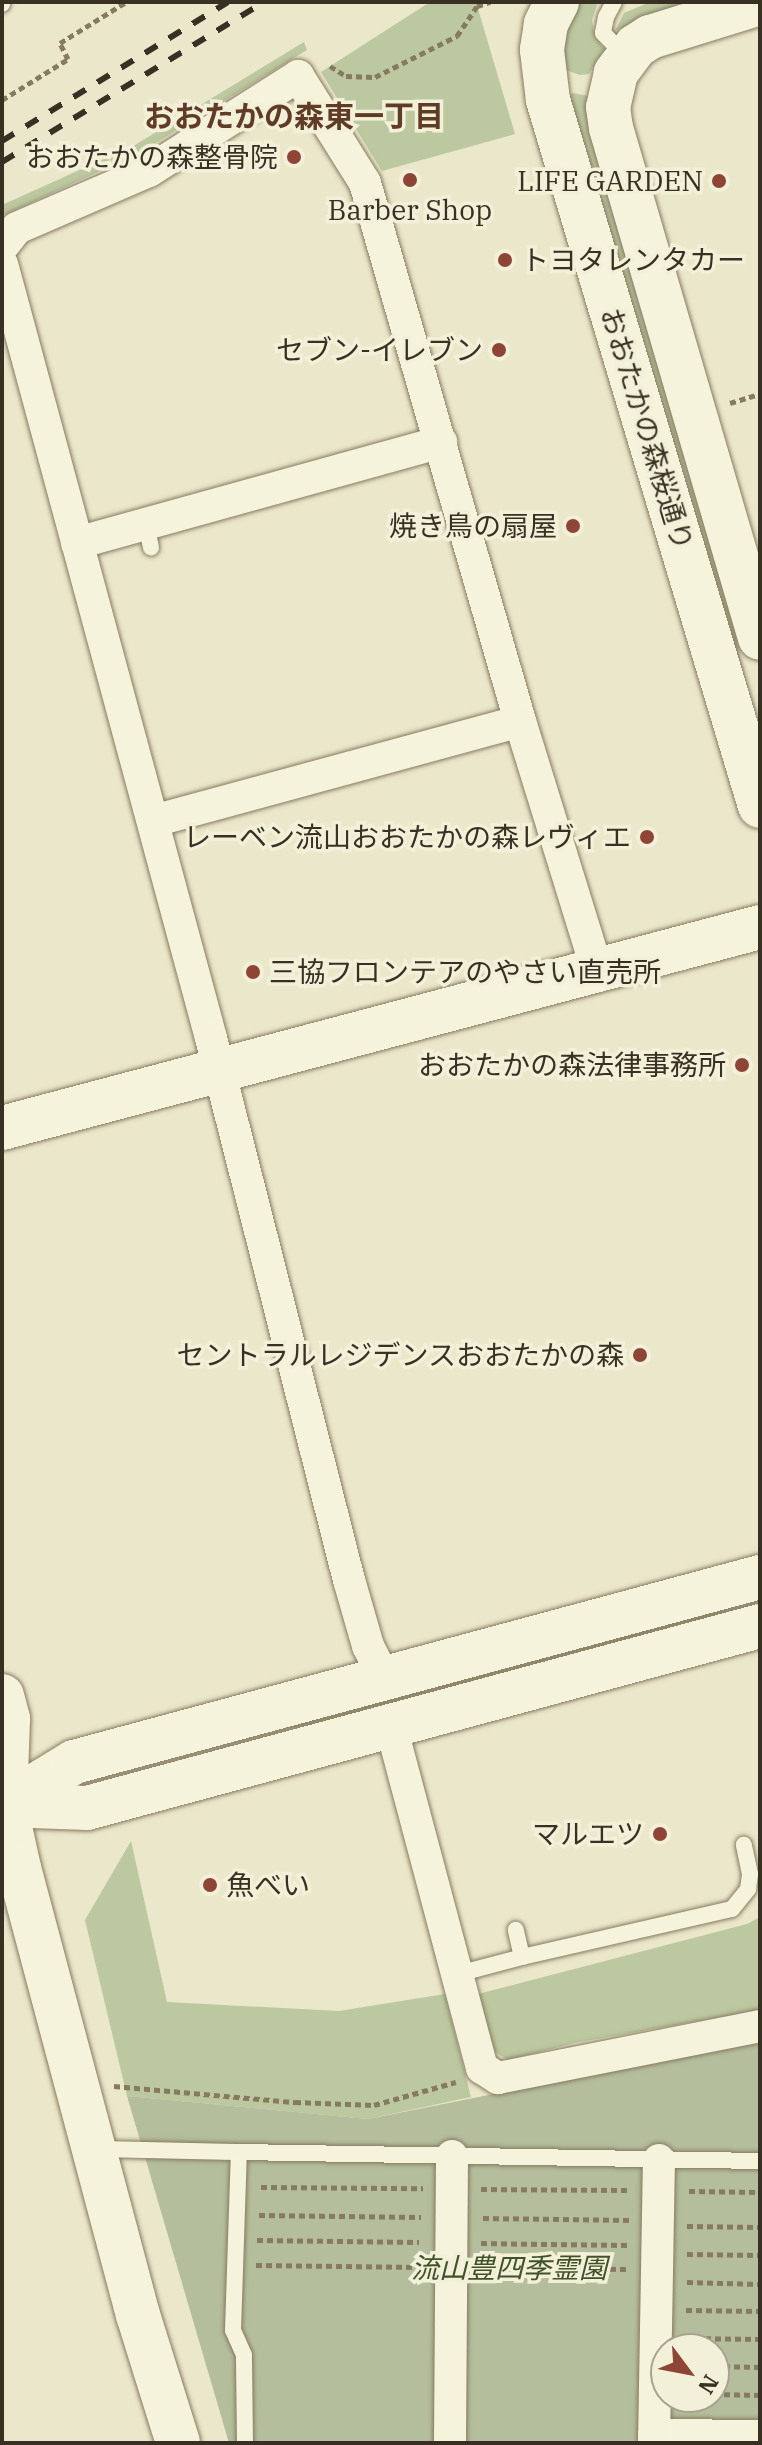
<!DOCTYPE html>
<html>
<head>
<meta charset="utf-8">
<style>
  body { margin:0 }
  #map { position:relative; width:762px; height:2445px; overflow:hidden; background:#ebe7ca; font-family:"IBM Plex Serif","Noto Sans JP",serif }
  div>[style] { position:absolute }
  .green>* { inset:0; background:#bcc89f }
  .cemetery>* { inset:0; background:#b4be9d }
  .path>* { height:5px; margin-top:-2.5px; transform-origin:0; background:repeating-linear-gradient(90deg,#867b60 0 6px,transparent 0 10px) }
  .roads { filter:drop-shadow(0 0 2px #867b60) drop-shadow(0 0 2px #867b60) }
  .lane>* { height:16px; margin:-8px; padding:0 8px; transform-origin:8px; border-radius:8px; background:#f6f3dd }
  .street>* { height:32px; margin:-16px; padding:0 16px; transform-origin:16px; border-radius:16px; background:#f6f3dd }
  .secondary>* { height:44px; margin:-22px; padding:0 22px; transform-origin:22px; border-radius:22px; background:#f6f3dd }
  .rail>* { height:6px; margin-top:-3px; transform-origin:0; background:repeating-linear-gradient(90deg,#383022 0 14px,transparent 0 28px) }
  .dots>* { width:22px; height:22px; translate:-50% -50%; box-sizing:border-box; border:4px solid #f3f0d9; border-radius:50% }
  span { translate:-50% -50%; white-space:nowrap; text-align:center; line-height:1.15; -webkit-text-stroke:7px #f3f0d9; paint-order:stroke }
  .poi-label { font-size:28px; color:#383022 }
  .right { translate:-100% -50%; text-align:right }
  .left { translate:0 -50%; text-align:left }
  .street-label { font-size:28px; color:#383022 }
  .park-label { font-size:28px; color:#41522b; font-style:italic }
  .neighbourhood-label { font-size:30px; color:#603c26; font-weight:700 }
  .frame { position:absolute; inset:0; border:4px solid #383022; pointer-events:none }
  .north { position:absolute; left:650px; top:2333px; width:80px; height:80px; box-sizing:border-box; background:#f3f0d9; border:2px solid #a8a390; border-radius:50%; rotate:122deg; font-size:22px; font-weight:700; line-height:32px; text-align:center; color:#383022 }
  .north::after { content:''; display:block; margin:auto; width:28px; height:36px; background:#8e4536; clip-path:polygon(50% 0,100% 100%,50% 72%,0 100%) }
</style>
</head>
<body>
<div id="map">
  <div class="green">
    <i style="clip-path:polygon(430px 2px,476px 2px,515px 134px,382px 171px,321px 72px)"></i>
    <i style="clip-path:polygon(579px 2px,598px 2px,592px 20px,595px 37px,604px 49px,589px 74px,580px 75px,563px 69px,560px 59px,570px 20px)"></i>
    <i style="clip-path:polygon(650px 2px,688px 2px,645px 16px,615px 31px,624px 13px)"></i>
    <i style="clip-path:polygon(304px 42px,307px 50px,141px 152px,2px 216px,2px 205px,135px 145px)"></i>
    <i style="clip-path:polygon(573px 93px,588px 96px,723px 567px,747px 696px,568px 97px)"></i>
    <i style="clip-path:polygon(739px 1609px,374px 1715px,267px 1731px,634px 1624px)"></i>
    <i style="clip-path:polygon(131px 1841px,167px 2002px,339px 2011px,445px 1994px,471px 2097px,368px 2119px,127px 2096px,85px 1920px)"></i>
    <i style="clip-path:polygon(760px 1917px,760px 2010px,574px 2043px,508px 2060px,490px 2049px,478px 1994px,747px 1924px)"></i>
  </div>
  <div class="cemetery">
    <i style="clip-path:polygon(evenodd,760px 2041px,760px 2443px,229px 2443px,127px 2096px,368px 2119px,760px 2041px,666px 2349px,714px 2349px,714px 2397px,666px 2397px,666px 2349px)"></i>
  </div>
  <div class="path">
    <i style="left:330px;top:66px;width:19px;rotate:32deg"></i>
    <i style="left:346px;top:76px;width:29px;rotate:2deg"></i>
    <i style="left:375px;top:77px;width:92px;rotate:-26.6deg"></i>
    <i style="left:457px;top:36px;width:36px;rotate:-56deg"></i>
    <i style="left:477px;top:6px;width:14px;rotate:-17deg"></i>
    <i style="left:2px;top:100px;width:78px;rotate:-31.8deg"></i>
    <i style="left:68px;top:59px;width:18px;rotate:-117deg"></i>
    <i style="left:60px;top:43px;width:78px;rotate:-31.8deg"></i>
    <i style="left:730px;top:403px;width:31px;rotate:-17deg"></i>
    <i style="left:114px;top:2086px;width:182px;rotate:5.1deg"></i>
    <i style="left:295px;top:2102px;width:79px;rotate:2.2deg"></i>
    <i style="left:374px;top:2105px;width:85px;rotate:-15.7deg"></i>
    <i style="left:261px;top:2187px;width:162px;rotate:0.4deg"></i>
    <i style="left:481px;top:2189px;width:146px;rotate:0.4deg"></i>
    <i style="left:689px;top:2191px;width:71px;rotate:0.8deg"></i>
    <i style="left:259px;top:2215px;width:162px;rotate:0.7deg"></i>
    <i style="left:483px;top:2218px;width:146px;rotate:0.8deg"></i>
    <i style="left:687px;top:2226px;width:73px;rotate:0.8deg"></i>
    <i style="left:257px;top:2240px;width:162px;rotate:0.7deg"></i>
    <i style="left:481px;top:2243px;width:146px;rotate:0.8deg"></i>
    <i style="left:687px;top:2254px;width:73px;rotate:0.8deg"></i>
    <i style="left:256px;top:2265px;width:166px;rotate:0.7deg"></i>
    <i style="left:480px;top:2267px;width:146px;rotate:0.8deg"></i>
    <i style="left:687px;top:2282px;width:73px;rotate:1.6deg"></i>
    <i style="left:686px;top:2310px;width:74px;rotate:0.8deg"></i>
    <i style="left:685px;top:2338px;width:75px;rotate:0.8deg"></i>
    <i style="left:714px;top:2366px;width:46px;rotate:1.2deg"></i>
    <i style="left:714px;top:2394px;width:46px;rotate:1.2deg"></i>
  </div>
  <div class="roads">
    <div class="lane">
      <i style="left:614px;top:2px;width:17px;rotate:118deg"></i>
      <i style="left:606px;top:17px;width:16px;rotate:101deg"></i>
      <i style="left:603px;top:33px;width:32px;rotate:46deg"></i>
      <i style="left:2px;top:4px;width:2px;rotate:-90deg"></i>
      <i style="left:146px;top:524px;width:24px;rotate:78deg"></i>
      <i style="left:522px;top:1957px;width:215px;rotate:-12.9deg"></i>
      <i style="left:732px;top:1909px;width:26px;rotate:-51deg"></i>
      <i style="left:748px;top:1889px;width:15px;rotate:-82deg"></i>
      <i style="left:750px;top:1874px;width:30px;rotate:-102deg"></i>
      <i style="left:454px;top:1975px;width:70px;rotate:-14.8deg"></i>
      <i style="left:522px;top:1957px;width:28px;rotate:-103deg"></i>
      <i style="left:96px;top:2149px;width:143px;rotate:1.2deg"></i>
      <i style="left:245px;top:2443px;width:88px;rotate:-90.7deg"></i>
      <i style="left:244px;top:2355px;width:27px;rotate:-114deg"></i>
      <i style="left:233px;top:2330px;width:178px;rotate:-88.1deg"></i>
      <i style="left:239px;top:2152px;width:521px;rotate:0.99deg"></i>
    </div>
    <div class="street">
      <i style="left:2px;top:247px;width:24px;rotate:-52deg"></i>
      <i style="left:17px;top:228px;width:144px;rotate:-23.4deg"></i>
      <i style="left:149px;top:171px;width:177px;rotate:-32.5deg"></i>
      <i style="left:298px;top:76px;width:126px;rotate:57.9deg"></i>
      <i style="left:365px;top:183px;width:560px;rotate:73.93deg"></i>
      <i style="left:520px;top:721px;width:260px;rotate:72.8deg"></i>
      <i style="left:2px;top:264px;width:802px;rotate:74.89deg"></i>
      <i style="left:211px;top:1038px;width:559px;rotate:75.72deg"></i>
      <i style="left:349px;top:1580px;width:69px;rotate:73.9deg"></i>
      <i style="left:368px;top:1646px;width:37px;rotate:63deg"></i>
      <i style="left:77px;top:543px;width:378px;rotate:-15.5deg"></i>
      <i style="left:153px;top:821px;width:380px;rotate:-15.2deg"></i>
      <i style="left:391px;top:1726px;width:354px;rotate:75.1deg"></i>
      <i style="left:482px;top:2068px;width:19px;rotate:32deg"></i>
      <i style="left:498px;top:2078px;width:267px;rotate:-11.2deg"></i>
      <i style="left:654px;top:2435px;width:106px;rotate:0.5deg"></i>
      <i style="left:450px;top:2443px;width:287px;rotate:-89.6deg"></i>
      <i style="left:654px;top:2443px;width:283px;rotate:-89deg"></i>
    </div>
    <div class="secondary">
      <i style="left:557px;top:2px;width:25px;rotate:117deg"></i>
      <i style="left:546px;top:24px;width:26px;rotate:99deg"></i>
      <i style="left:542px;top:50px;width:50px;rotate:83.2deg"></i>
      <i style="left:548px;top:100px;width:737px;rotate:73.29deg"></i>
      <i style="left:760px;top:3px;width:115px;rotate:162.8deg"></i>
      <i style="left:650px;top:37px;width:17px;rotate:147deg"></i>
      <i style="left:636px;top:46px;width:34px;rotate:127deg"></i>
      <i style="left:616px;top:73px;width:35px;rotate:103deg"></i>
      <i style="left:608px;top:107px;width:21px;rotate:82deg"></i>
      <i style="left:611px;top:128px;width:531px;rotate:73.71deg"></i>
      <i style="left:2px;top:1128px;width:784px;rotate:-14.85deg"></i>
      <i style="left:2px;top:1696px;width:24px;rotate:75deg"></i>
      <i style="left:8px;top:1719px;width:85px;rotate:92deg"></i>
      <i style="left:5px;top:1804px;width:66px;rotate:77.7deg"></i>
      <i style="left:19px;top:1868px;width:463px;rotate:75.1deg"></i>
      <i style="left:138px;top:2315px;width:134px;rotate:72.6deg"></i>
      <i style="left:5px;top:1804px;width:81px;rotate:-31.3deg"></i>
      <i style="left:74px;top:1762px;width:711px;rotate:-15.09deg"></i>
      <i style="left:2px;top:1805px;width:85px;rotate:2deg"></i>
      <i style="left:87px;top:1808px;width:697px;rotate:-15.13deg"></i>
    </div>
  </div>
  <div class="rail">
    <i style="left:2px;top:141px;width:265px;rotate:-31.6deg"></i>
    <i style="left:2px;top:162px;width:307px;rotate:-31.4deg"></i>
  </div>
  <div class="dots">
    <i style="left:294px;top:157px;background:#8e4536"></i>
    <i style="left:410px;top:180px;background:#8e4536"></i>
    <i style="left:719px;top:181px;background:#8e4536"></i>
    <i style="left:505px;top:260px;background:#8e4536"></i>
    <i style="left:499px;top:350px;background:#8e4536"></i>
    <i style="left:573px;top:526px;background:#8e4536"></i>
    <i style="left:647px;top:837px;background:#8e4536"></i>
    <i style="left:253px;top:972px;background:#8e4536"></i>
    <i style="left:742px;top:1065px;background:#8e4536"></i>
    <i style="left:640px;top:1355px;background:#8e4536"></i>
    <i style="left:660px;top:1834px;background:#8e4536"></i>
    <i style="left:210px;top:1885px;background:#8e4536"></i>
  </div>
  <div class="poi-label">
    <span class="right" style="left:278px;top:157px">おおたかの森整骨院</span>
    <span class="right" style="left:703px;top:181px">LIFE GARDEN</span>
    <span style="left:410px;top:210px">Barber Shop</span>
    <span class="left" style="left:521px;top:260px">トヨタレンタカー</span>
    <span class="right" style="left:483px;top:350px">セブン-イレブン</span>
    <span class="right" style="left:557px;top:526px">焼き鳥の扇屋</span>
    <span class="right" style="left:631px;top:837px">レーベン流山おおたかの森レヴィエ</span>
    <span class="left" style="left:269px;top:972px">三協フロンテアのやさい直売所</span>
    <span class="right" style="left:726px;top:1065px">おおたかの森法律事務所</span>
    <span class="right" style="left:624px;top:1355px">セントラルレジデンスおおたかの森</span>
    <span class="right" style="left:644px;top:1834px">マルエツ</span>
    <span class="left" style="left:226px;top:1885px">魚べい</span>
  </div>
  <div class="street-label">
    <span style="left:647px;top:429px;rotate:73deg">おおたかの森桜通り</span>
  </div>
  <div class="park-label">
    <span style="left:509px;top:2268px">流山豊四季霊園</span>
  </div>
  <div class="neighbourhood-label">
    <span style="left:294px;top:116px">おおたかの森東一丁目</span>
  </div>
  <div class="frame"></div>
  <div class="north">N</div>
</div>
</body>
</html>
